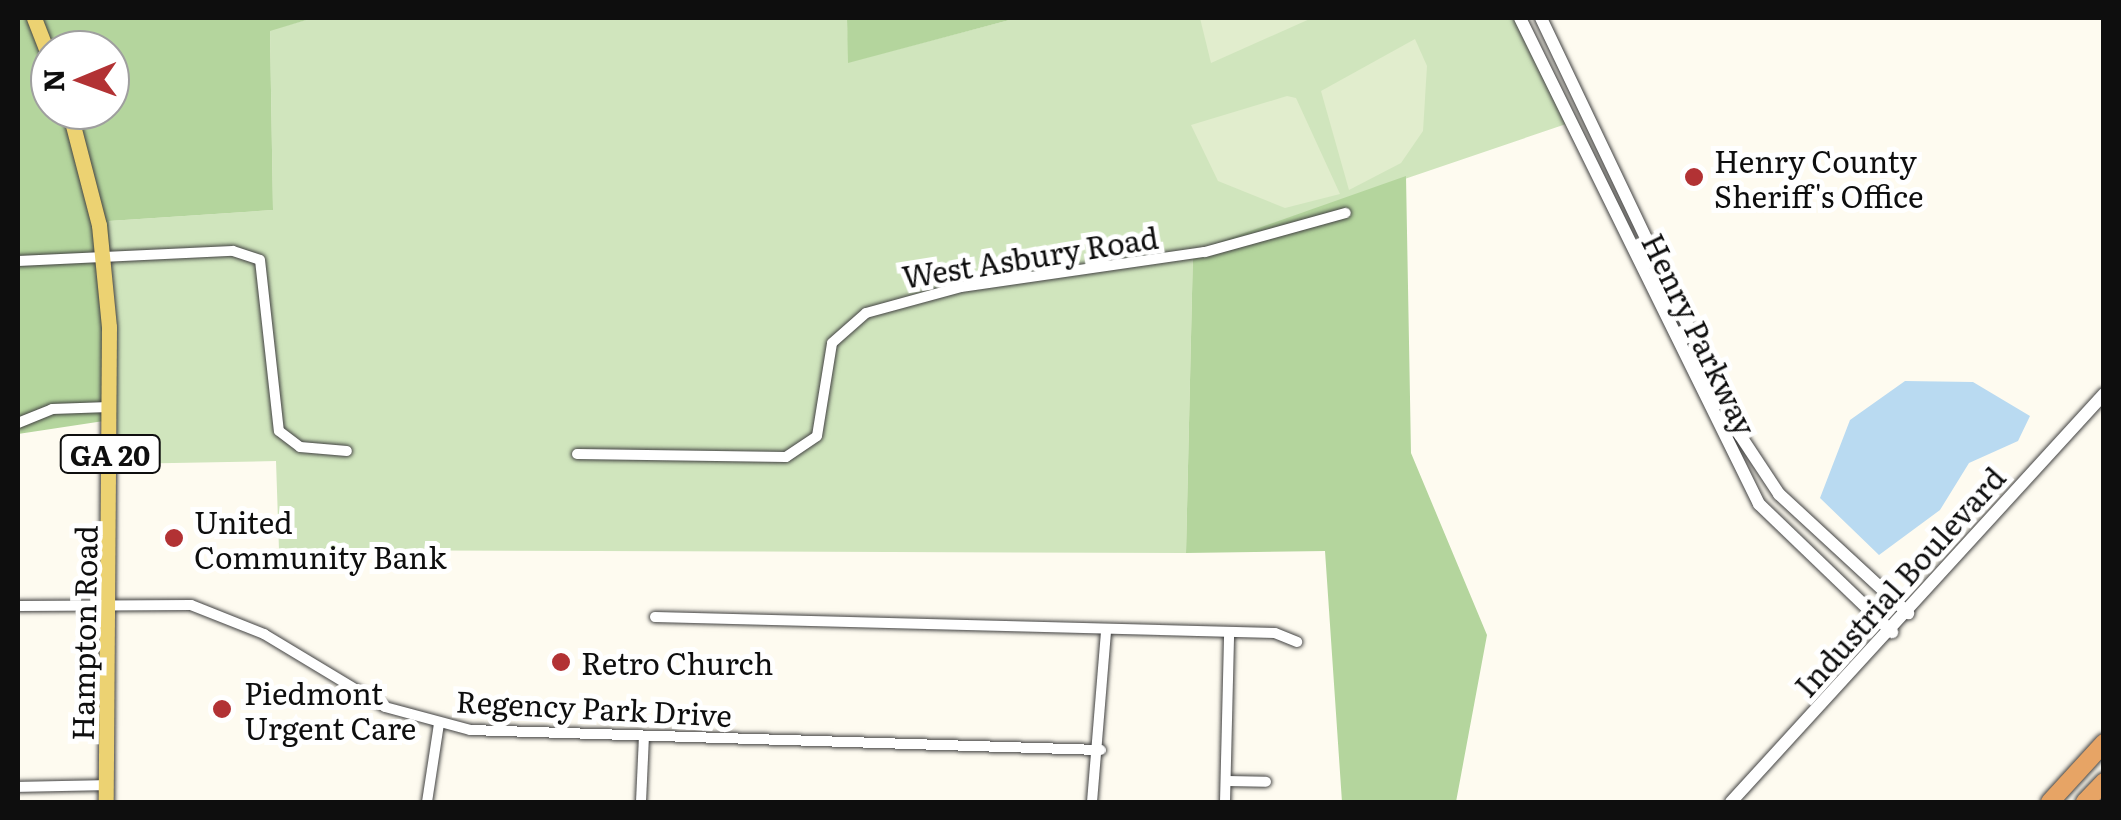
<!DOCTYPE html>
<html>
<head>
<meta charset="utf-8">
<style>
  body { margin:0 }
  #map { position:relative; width:2121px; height:820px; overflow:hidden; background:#fefbf0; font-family:Literata,serif }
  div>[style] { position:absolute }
  .green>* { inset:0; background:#d0e5bd }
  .forest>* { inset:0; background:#b4d59d }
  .pitch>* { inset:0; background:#e1edcd }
  .water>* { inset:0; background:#b9daf1 }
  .roads { filter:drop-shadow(0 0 2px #414141) drop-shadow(0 0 2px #414141) }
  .minor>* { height:10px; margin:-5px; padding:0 5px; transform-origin:5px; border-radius:5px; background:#fff }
  .tertiary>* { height:12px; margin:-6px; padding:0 6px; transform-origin:6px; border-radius:6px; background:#fff }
  .primary>* { height:15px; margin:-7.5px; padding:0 7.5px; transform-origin:7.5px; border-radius:7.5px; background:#ecd272 }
  .motorway>* { height:18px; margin:-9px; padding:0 9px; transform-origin:9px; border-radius:9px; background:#e7a465 }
  .dots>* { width:28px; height:28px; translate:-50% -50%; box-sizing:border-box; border:5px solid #fff; border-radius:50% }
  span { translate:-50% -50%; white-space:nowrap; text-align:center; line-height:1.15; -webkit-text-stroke:10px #fff; paint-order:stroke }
  .shield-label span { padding:2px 8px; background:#fff; border:2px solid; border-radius:8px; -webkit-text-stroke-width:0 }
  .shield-label { font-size:28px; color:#0e0e0e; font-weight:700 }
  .poi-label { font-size:30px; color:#0e0e0e }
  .left { translate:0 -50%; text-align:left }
  .street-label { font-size:30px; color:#0e0e0e }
  .frame { position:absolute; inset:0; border:20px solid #0e0e0e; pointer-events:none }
  .north { position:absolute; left:30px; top:30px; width:100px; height:100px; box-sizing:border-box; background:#fff; border:2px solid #9f9f9f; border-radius:50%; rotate:269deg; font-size:28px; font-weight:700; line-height:40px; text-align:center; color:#0e0e0e }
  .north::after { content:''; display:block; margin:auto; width:35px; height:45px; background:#b23234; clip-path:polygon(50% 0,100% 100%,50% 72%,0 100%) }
</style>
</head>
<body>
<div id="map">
  <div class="green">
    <i style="clip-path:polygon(313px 18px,847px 18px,849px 62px,1017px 18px,1523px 18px,1572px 122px,1193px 251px,1186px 553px,279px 550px,276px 461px,118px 464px,109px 221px,273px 210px,270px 30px)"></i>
  </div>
  <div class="forest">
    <i style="clip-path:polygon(evenodd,18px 18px,313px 18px,270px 31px,273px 210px,109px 221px,117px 419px,18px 434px,18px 18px,50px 50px,110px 50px,110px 110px,50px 110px,50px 50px)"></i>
    <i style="clip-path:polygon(847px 18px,1017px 18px,848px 63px)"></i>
    <i style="clip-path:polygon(1406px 176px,1411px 453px,1487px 635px,1456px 802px,1342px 802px,1325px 551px,1186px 553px,1193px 251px)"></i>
  </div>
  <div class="pitch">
    <i style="clip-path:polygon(1200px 18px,1312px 18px,1211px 63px)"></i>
    <i style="clip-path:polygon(1415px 39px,1427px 66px,1423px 131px,1401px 163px,1349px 190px,1321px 91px)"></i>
    <i style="clip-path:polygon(1287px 96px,1296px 98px,1340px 194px,1285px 208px,1218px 181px,1191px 125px)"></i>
  </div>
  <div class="water">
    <i style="clip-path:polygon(1905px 381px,1973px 382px,2030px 416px,2018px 441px,1969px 463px,1940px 510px,1879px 555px,1820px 498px,1850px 420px)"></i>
  </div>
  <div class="roads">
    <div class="minor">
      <i style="left:18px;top:261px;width:215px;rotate:-2.7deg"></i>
      <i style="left:233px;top:251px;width:28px;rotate:18deg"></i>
      <i style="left:260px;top:260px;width:172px;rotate:83.7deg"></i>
      <i style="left:279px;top:431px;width:26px;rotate:37deg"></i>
      <i style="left:300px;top:447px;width:47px;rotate:4.9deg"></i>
      <i style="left:18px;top:423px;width:37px;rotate:-22deg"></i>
      <i style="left:52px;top:409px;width:57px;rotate:-2deg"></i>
      <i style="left:577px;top:454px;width:209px;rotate:0.8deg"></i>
      <i style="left:786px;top:457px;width:37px;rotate:-34deg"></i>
      <i style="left:817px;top:436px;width:94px;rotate:-80.8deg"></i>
      <i style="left:832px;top:343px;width:45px;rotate:-41.4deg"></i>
      <i style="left:866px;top:313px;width:98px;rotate:-15.3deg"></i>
      <i style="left:961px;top:287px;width:246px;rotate:-8.2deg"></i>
      <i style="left:1205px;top:252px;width:146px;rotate:-15.5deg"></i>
      <i style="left:18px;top:606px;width:173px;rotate:-0.3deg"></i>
      <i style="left:191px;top:605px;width:79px;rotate:21.7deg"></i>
      <i style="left:264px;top:634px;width:141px;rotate:31.1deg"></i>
      <i style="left:385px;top:707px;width:88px;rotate:15.1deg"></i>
      <i style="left:470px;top:730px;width:631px;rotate:1.82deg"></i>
      <i style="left:655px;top:617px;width:620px;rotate:1.48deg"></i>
      <i style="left:1275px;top:633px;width:24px;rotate:22deg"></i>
      <i style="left:1227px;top:781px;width:39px;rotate:1deg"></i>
      <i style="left:18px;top:787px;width:88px;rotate:-1.3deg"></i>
      <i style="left:427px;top:802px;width:79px;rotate:-81.3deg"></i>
      <i style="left:641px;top:802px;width:65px;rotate:-87.4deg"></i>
      <i style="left:1092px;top:802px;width:173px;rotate:-85.3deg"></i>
      <i style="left:1225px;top:802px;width:168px;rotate:-88.6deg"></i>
    </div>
    <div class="tertiary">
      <i style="left:1520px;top:18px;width:542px;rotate:63.81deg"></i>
      <i style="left:1759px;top:504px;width:185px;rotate:43.9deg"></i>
      <i style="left:1541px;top:18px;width:462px;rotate:64.5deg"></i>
      <i style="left:1740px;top:435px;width:71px;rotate:56.5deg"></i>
      <i style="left:1779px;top:494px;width:176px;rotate:42.7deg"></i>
      <i style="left:1731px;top:802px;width:553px;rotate:-47.57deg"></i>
    </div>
    <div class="primary">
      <i style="left:34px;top:18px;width:44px;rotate:68.7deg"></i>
      <i style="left:69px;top:110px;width:119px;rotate:75.4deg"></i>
      <i style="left:99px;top:225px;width:102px;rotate:84.4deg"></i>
      <i style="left:109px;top:327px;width:475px;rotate:90.4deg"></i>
    </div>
    <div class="motorway">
      <i style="left:2050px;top:802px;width:80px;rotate:-47.5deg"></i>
      <i style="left:2085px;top:802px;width:28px;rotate:-46deg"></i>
    </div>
  </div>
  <div class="dots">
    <i style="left:1694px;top:177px;background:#b23234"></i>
    <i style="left:174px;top:538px;background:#b23234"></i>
    <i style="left:561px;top:662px;background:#b23234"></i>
    <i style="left:222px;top:709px;background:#b23234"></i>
  </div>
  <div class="shield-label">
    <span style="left:110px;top:454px">GA 20</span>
  </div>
  <div class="poi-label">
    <span class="left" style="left:1714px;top:177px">Henry County<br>Sheriff's Office</span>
    <span class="left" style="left:194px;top:538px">United<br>Community Bank</span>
    <span class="left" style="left:581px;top:662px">Retro Church</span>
    <span class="left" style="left:244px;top:709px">Piedmont<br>Urgent Care</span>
  </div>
  <div class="street-label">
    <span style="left:1030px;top:256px;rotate:-9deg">West Asbury Road</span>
    <span style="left:1700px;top:334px;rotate:64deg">Henry Parkway</span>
    <span style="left:1899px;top:581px;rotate:-48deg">Industrial Boulevard</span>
    <span style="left:83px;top:633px;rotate:-89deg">Hampton Road</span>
    <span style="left:594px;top:707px;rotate:3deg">Regency Park Drive</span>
  </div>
  <div class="frame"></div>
  <div class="north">N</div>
</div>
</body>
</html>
